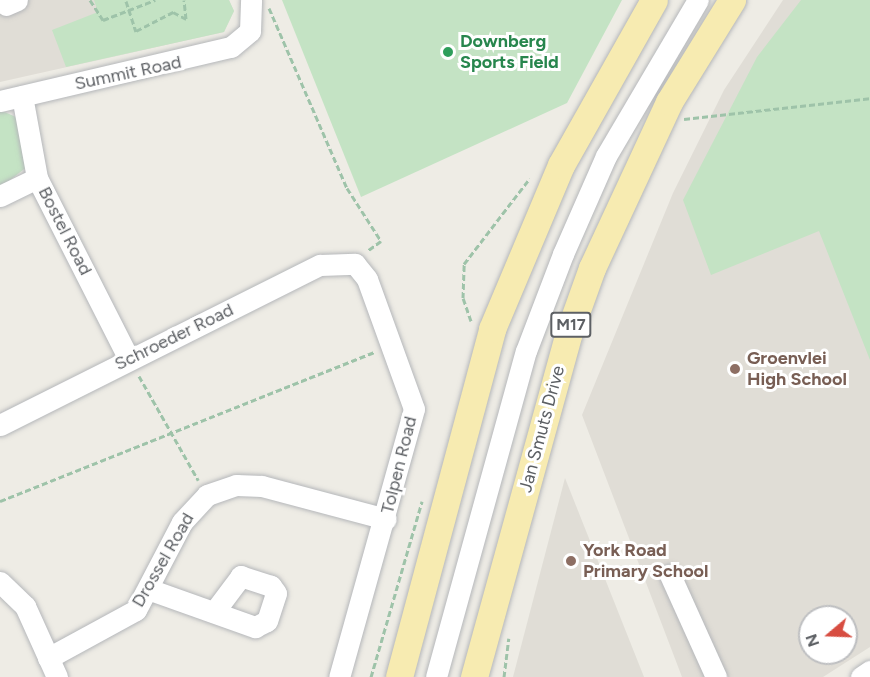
<!DOCTYPE html>
<html>
<head>
<meta charset="utf-8">
<style>
  body { margin:0 }
  #map { position:relative; width:870px; height:677px; overflow:hidden; background:#eeece5; font-family:Figtree,sans-serif }
  div>[style] { position:absolute }
  .education>* { inset:0; background:#e0ddd6 }
  .green>* { inset:0; background:#c4e3c4 }
  .path>* { height:3px; margin-top:-1.5px; transform-origin:0; background:repeating-linear-gradient(90deg,#9ec3a9 0 6px,transparent 0 9px) }
  .roads { filter:drop-shadow(0 0 2px #b5b7ba) drop-shadow(0 0 2px #b5b7ba) }
  .minor>* { height:21px; margin:-10.5px; padding:0 10.5px; transform-origin:10.5px; border-radius:10.5px; background:#fff }
  .major>* { height:27px; margin:-13.5px; padding:0 13.5px; transform-origin:13.5px; border-radius:13.5px; background:#f7ebb1 }
  .dots>* { width:16px; height:16px; translate:-50% -50%; box-sizing:border-box; border:3px solid #fff; border-radius:50% }
  span { translate:-50% -50%; white-space:nowrap; text-align:center; line-height:1.15; -webkit-text-stroke:6px #fff; paint-order:stroke }
  .shield-label span { padding:2px 4px; background:#fff; border:2px solid; border-radius:4px; -webkit-text-stroke-width:0 }
  .shield-label { font-size:16px; color:#5d6064; font-weight:700 }
  .leisure-label { font-size:18px; color:#27864d; font-weight:700 }
  .left { translate:0 -50%; text-align:left }
  .street-label { font-size:18px; color:#5d6064 }
  .education-label { font-size:18px; color:#785e54; font-weight:700 }
  .north { position:absolute; left:798px; top:605px; width:60px; height:60px; box-sizing:border-box; background:#fff; border:2px solid #bebfc1; border-radius:50%; rotate:251deg; font-size:16px; font-weight:700; line-height:24px; text-align:center; color:#5d6064 }
  .north::after { content:''; display:block; margin:auto; width:21px; height:27px; background:#d74d41; clip-path:polygon(50% 0,100% 100%,50% 72%,0 100%) }
</style>
</head>
<body>
<div id="map">
  <div class="education">
    <i style="clip-path:polygon(0 0,229px 0,234px 11px,224px 32px,0 82px)"></i>
    <i style="clip-path:polygon(evenodd,783px 0,870px 0,870px 647px,823px 677px,682px 677px,582px 415px,673px 193px,724px 90px,783px 0,810px 617px,846px 617px,846px 653px,810px 653px,810px 617px)"></i>
    <i style="clip-path:polygon(565px 478px,644px 677px,513px 677px)"></i>
  </div>
  <div class="green">
    <i style="clip-path:polygon(94px 0,229px 0,234px 11px,224px 32px,66px 67px,52px 30px,98px 12px)"></i>
    <i style="clip-path:polygon(282px 0,622px 0,567px 103px,361px 197px)"></i>
    <i style="clip-path:polygon(801px 0,870px 0,870px 360px,819px 231px,711px 275px,683px 200px,757px 57px)"></i>
    <i style="clip-path:polygon(0 110px,16px 117px,28px 166px,0 188px)"></i>
  </div>
  <div class="path">
    <i style="left:90px;top:0;width:24px;rotate:57deg"></i>
    <i style="left:103px;top:20px;width:56px;rotate:-21deg"></i>
    <i style="left:126px;top:1px;width:32px;rotate:72deg"></i>
    <i style="left:136px;top:31px;width:42px;rotate:-27.2deg"></i>
    <i style="left:173px;top:12px;width:15px;rotate:28deg"></i>
    <i style="left:186px;top:19px;width:19px;rotate:-96deg"></i>
    <i style="left:269px;top:8px;width:196px;rotate:66.6deg"></i>
    <i style="left:347px;top:188px;width:63px;rotate:57.3deg"></i>
    <i style="left:381px;top:241px;width:17px;rotate:144deg"></i>
    <i style="left:684px;top:119px;width:187px;rotate:-6.4deg"></i>
    <i style="left:471px;top:321px;width:24px;rotate:-109deg"></i>
    <i style="left:463px;top:298px;width:34px;rotate:-88deg"></i>
    <i style="left:464px;top:264px;width:108px;rotate:-52.5deg"></i>
    <i style="left:139px;top:376px;width:120px;rotate:60.4deg"></i>
    <i style="left:0;top:501px;width:403px;rotate:-21.7deg"></i>
    <i style="left:371px;top:677px;width:183px;rotate:-73.8deg"></i>
    <i style="left:504px;top:677px;width:39px;rotate:-83deg"></i>
  </div>
  <div class="roads">
    <div class="minor">
      <i style="left:6px;top:5px;width:12px;rotate:-24deg"></i>
      <i style="left:22px;top:96px;width:83px;rotate:79.6deg"></i>
      <i style="left:37px;top:178px;width:203px;rotate:63.1deg"></i>
      <i style="left:0;top:101px;width:237px;rotate:-13.2deg"></i>
      <i style="left:231px;top:47px;width:25px;rotate:-40deg"></i>
      <i style="left:250px;top:31px;width:31px;rotate:-88deg"></i>
      <i style="left:0;top:196px;width:41px;rotate:-25.9deg"></i>
      <i style="left:0;top:425px;width:358px;rotate:-26.6deg"></i>
      <i style="left:320px;top:265px;width:35px;rotate:-2deg"></i>
      <i style="left:355px;top:264px;width:19px;rotate:51deg"></i>
      <i style="left:367px;top:279px;width:138px;rotate:70.1deg"></i>
      <i style="left:414px;top:409px;width:278px;rotate:105.6deg"></i>
      <i style="left:670px;top:575px;width:112px;rotate:65.7deg"></i>
      <i style="left:0;top:582px;width:35px;rotate:44deg"></i>
      <i style="left:25px;top:606px;width:78px;rotate:65.7deg"></i>
      <i style="left:148px;top:589px;width:114px;rotate:19.6deg"></i>
      <i style="left:255px;top:627px;width:13px;rotate:-27deg"></i>
      <i style="left:267px;top:621px;width:29px;rotate:-72deg"></i>
      <i style="left:276px;top:593px;width:9px;rotate:-126deg"></i>
      <i style="left:271px;top:586px;width:32px;rotate:-162deg"></i>
      <i style="left:241px;top:576px;width:45px;rotate:126.9deg"></i>
      <i style="left:48px;top:658px;width:100px;rotate:-28.6deg"></i>
      <i style="left:136px;top:610px;width:99px;rotate:-62.4deg"></i>
      <i style="left:182px;top:522px;width:37px;rotate:-47deg"></i>
      <i style="left:207px;top:495px;width:31px;rotate:-19deg"></i>
      <i style="left:236px;top:485px;width:26px;rotate:2deg"></i>
      <i style="left:262px;top:486px;width:128px;rotate:14.9deg"></i>
      <i style="left:436px;top:677px;width:338px;rotate:-74.6deg"></i>
      <i style="left:526px;top:351px;width:104px;rotate:-69.1deg"></i>
      <i style="left:563px;top:254px;width:107px;rotate:-66.3deg"></i>
      <i style="left:606px;top:156px;width:181px;rotate:-59.5deg"></i>
      <i style="left:861px;top:677px;width:11px;rotate:-34deg"></i>
    </div>
    <div class="major">
      <i style="left:399px;top:677px;width:360px;rotate:-75deg"></i>
      <i style="left:492px;top:329px;width:178px;rotate:-67.2deg"></i>
      <i style="left:561px;top:165px;width:189px;rotate:-60.6deg"></i>
      <i style="left:474px;top:677px;width:355px;rotate:-74.6deg"></i>
      <i style="left:568px;top:335px;width:71px;rotate:-70.3deg"></i>
      <i style="left:592px;top:268px;width:183px;rotate:-65.1deg"></i>
      <i style="left:669px;top:102px;width:120px;rotate:-58.3deg"></i>
    </div>
  </div>
  <div class="dots">
    <i style="left:448px;top:52px;background:#2e9e5b"></i>
    <i style="left:735px;top:369px;background:#8d6e63"></i>
    <i style="left:571px;top:561px;background:#8d6e63"></i>
  </div>
  <div class="shield-label">
    <span style="left:571px;top:325px">M17</span>
  </div>
  <div class="leisure-label">
    <span class="left" style="left:460px;top:52px">Downberg<br>Sports Field</span>
  </div>
  <div class="street-label">
    <span style="left:128px;top:73px;rotate:-12deg">Summit Road</span>
    <span style="left:65px;top:231px;rotate:63deg">Bostel Road</span>
    <span style="left:174px;top:337px;rotate:-26deg">Schroeder Road</span>
    <span style="left:542px;top:429px;rotate:-75deg">Jan Smuts Drive</span>
    <span style="left:399px;top:465px;rotate:-76deg">Tolpen Road</span>
    <span style="left:163px;top:560px;rotate:-60deg">Drossel Road</span>
  </div>
  <div class="education-label">
    <span class="left" style="left:747px;top:369px">Groenvlei<br>High School</span>
    <span class="left" style="left:583px;top:561px">York Road<br>Primary School</span>
  </div>
  <div class="north">N</div>
</div>
</body>
</html>
